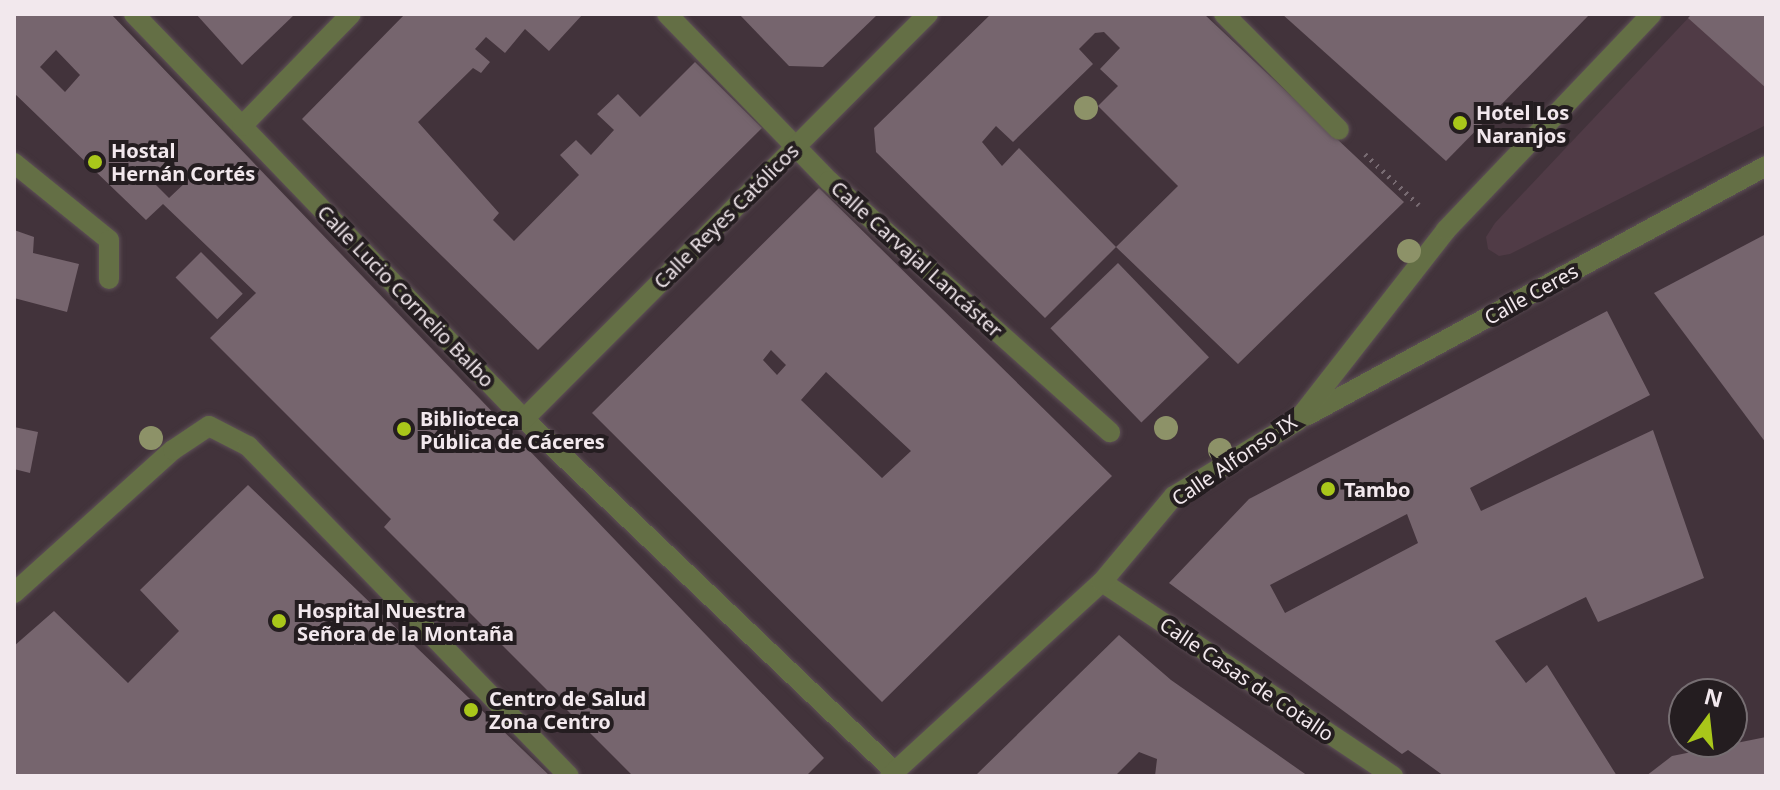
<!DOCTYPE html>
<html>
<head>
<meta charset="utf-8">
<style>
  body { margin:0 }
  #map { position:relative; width:1780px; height:790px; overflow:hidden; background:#42333b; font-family:"Noto Sans",sans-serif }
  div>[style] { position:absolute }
  .built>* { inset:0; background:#503b46 }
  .building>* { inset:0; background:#76656e; transform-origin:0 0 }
  .path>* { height:5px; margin-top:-2.5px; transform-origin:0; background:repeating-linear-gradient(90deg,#786b72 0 2px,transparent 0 8px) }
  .roads { filter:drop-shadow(0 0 2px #5e5057) drop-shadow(0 0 2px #5e5057) }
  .minor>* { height:20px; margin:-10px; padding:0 10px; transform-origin:10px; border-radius:10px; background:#646f45 }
  .trees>* { width:24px; height:24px; margin:-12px; border-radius:50%; background:#8d9268 }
  .dots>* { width:22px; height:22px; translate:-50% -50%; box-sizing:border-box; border:4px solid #241d20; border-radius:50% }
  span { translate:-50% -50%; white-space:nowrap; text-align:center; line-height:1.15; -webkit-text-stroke:8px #241d20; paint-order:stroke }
  .poi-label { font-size:20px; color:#f2e8ed; font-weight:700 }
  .left { translate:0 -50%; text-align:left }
  .street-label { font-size:20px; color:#f2e8ed }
  .frame { position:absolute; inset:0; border:16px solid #f2e8ed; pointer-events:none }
  .north { position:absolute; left:1668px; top:678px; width:80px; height:80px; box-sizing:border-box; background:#241d20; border:2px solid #766e72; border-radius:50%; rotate:15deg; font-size:22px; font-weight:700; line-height:32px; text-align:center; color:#f2e8ed }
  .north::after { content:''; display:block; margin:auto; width:28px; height:36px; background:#a9c71a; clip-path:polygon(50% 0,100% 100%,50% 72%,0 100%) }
</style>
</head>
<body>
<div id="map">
  <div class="built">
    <i style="clip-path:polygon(1692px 14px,1766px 14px,1766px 125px,1510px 254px,1499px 256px,1488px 249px,1486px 237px,1495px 223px)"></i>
  </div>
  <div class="building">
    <i style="clip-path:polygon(evenodd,14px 14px,111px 14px,824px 758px,806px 776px,633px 776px,384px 527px,391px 519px,210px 338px,256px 293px,163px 204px,146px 220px,14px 93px,14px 14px,56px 50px,80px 75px,65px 92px,40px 67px,56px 50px,14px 14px,172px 162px,188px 180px,169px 198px,153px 182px,172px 162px)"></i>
    <i style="clip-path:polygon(196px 14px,295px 14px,242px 65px)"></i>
    <i style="clip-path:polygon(405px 14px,583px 14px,549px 51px,525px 29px,505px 53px,486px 37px,475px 49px,490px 62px,481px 73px,473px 68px,418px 122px,499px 213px,493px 220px,514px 241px,579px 175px,560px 155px,576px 140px,591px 155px,614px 130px,597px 114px,618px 94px,640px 117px,695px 62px,762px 128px,538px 350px,302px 119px)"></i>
    <i style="clip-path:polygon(739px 14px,878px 14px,823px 67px,789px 66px)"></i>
    <i style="clip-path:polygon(evenodd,991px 14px,1204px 14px,1404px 202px,1238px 364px,1116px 247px,1045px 318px,876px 152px,874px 128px,991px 14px,1104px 32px,1120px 48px,1100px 69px,1118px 86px,1098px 106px,1178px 186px,1116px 247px,1019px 148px,1002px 166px,982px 142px,996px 126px,1013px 142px,1093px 64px,1079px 49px,1095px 33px,1104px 32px)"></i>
    <i style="clip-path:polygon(1282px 14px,1590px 14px,1446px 161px)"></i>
    <i style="clip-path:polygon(1692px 14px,1766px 14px,1766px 88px,1688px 18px)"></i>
    <i style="clip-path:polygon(evenodd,819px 188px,1112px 476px,882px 702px,592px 413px,819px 188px,771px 350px,786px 365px,777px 375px,763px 360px,771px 350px,819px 188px,826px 372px,911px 451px,882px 478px,801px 400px,826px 372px)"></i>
    <i style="clip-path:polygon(14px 230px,34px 237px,33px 253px,79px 264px,67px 312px,14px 298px)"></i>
    <i style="clip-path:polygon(1766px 234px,1766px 443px,1654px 293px)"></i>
    <i style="left:201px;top:252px;width:59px;height:36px;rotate:45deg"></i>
    <i style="left:1118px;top:263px;width:131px;height:94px;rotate:46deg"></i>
    <i style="clip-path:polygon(evenodd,1607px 311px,1650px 395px,1470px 488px,1481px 511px,1653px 430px,1704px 578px,1598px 622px,1586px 597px,1495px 641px,1526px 683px,1547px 665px,1617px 776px,1444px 776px,1408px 750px,1402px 754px,1169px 583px,1249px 499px,1607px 311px,1407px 514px,1418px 543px,1285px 613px,1270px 585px,1407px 514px)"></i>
    <i style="clip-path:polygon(14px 427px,38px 432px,30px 473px,14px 469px)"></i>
    <i style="clip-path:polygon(248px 485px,550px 776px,14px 776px,14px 646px,54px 611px,128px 683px,179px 631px,140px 590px)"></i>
    <i style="clip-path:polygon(1119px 635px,1171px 680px,1308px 776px,1155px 776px,1157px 759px,1139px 752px,1115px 776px,975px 776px)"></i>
    <i style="clip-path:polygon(1766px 737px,1766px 776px,1646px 776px,1672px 756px)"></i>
  </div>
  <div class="path">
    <i style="left:1365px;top:154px;width:74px;rotate:43.4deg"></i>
  </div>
  <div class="roads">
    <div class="minor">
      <i style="left:134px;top:14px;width:562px;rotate:46.08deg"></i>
      <i style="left:524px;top:419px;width:511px;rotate:43.57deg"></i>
      <i style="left:667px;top:14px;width:233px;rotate:45.9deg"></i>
      <i style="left:829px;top:181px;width:377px;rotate:41.8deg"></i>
      <i style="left:1224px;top:14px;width:163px;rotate:45.2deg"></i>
      <i style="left:242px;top:126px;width:156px;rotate:-45.8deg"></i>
      <i style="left:14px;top:163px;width:122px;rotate:39deg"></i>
      <i style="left:109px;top:240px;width:39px;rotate:90deg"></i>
      <i style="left:1306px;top:416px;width:524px;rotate:-28.52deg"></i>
      <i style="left:524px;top:419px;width:572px;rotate:-45.07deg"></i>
      <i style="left:1102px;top:582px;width:350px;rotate:33.7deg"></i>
      <i style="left:14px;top:593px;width:214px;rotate:-42deg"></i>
      <i style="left:173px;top:450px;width:43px;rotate:-33.7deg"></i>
      <i style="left:209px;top:426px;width:44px;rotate:27.1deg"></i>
      <i style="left:248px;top:446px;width:460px;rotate:45.8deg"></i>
      <i style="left:890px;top:776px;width:287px;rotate:-42.5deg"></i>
      <i style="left:1102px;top:582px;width:112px;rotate:-50.1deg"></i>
      <i style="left:1174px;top:496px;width:144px;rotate:-31.4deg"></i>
      <i style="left:1297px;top:421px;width:242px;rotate:-52deg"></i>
      <i style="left:1446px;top:230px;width:298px;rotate:-46.4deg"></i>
    </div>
  </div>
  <div class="trees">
    <i style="left:1086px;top:108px"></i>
    <i style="left:1409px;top:251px"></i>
    <i style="left:1166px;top:428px"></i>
    <i style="left:151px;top:438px"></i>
    <i style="left:1220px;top:450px"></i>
  </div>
  <div class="dots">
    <i style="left:1460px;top:123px;background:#a9c71a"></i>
    <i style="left:95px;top:162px;background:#a9c71a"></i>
    <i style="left:404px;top:429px;background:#a9c71a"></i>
    <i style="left:1328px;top:489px;background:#a9c71a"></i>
    <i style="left:279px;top:621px;background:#a9c71a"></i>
    <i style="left:471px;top:710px;background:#a9c71a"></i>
  </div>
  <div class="poi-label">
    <span class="left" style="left:1476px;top:124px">Hotel Los<br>Naranjos</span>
    <span class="left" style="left:111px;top:162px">Hostal<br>Hernán Cortés</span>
    <span class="left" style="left:420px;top:430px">Biblioteca<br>Pública de Cáceres</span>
    <span class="left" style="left:1344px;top:489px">Tambo</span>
    <span class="left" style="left:297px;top:622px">Hospital Nuestra<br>Señora de la Montaña</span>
    <span class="left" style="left:489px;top:710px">Centro de Salud<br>Zona Centro</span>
  </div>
  <div class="street-label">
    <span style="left:726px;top:216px;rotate:-45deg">Calle Reyes Católicos</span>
    <span style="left:917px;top:259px;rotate:42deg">Calle Carvajal Lancáster</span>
    <span style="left:1531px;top:294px;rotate:-29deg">Calle Ceres</span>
    <span style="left:406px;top:296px;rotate:46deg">Calle Lucio Cornelio Balbo</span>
    <span style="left:1234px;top:460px;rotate:-34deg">Calle Alfonso IX</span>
    <span style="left:1247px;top:679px;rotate:34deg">Calle Casas de Cotallo</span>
  </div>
  <div class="frame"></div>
  <div class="north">N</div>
</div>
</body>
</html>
